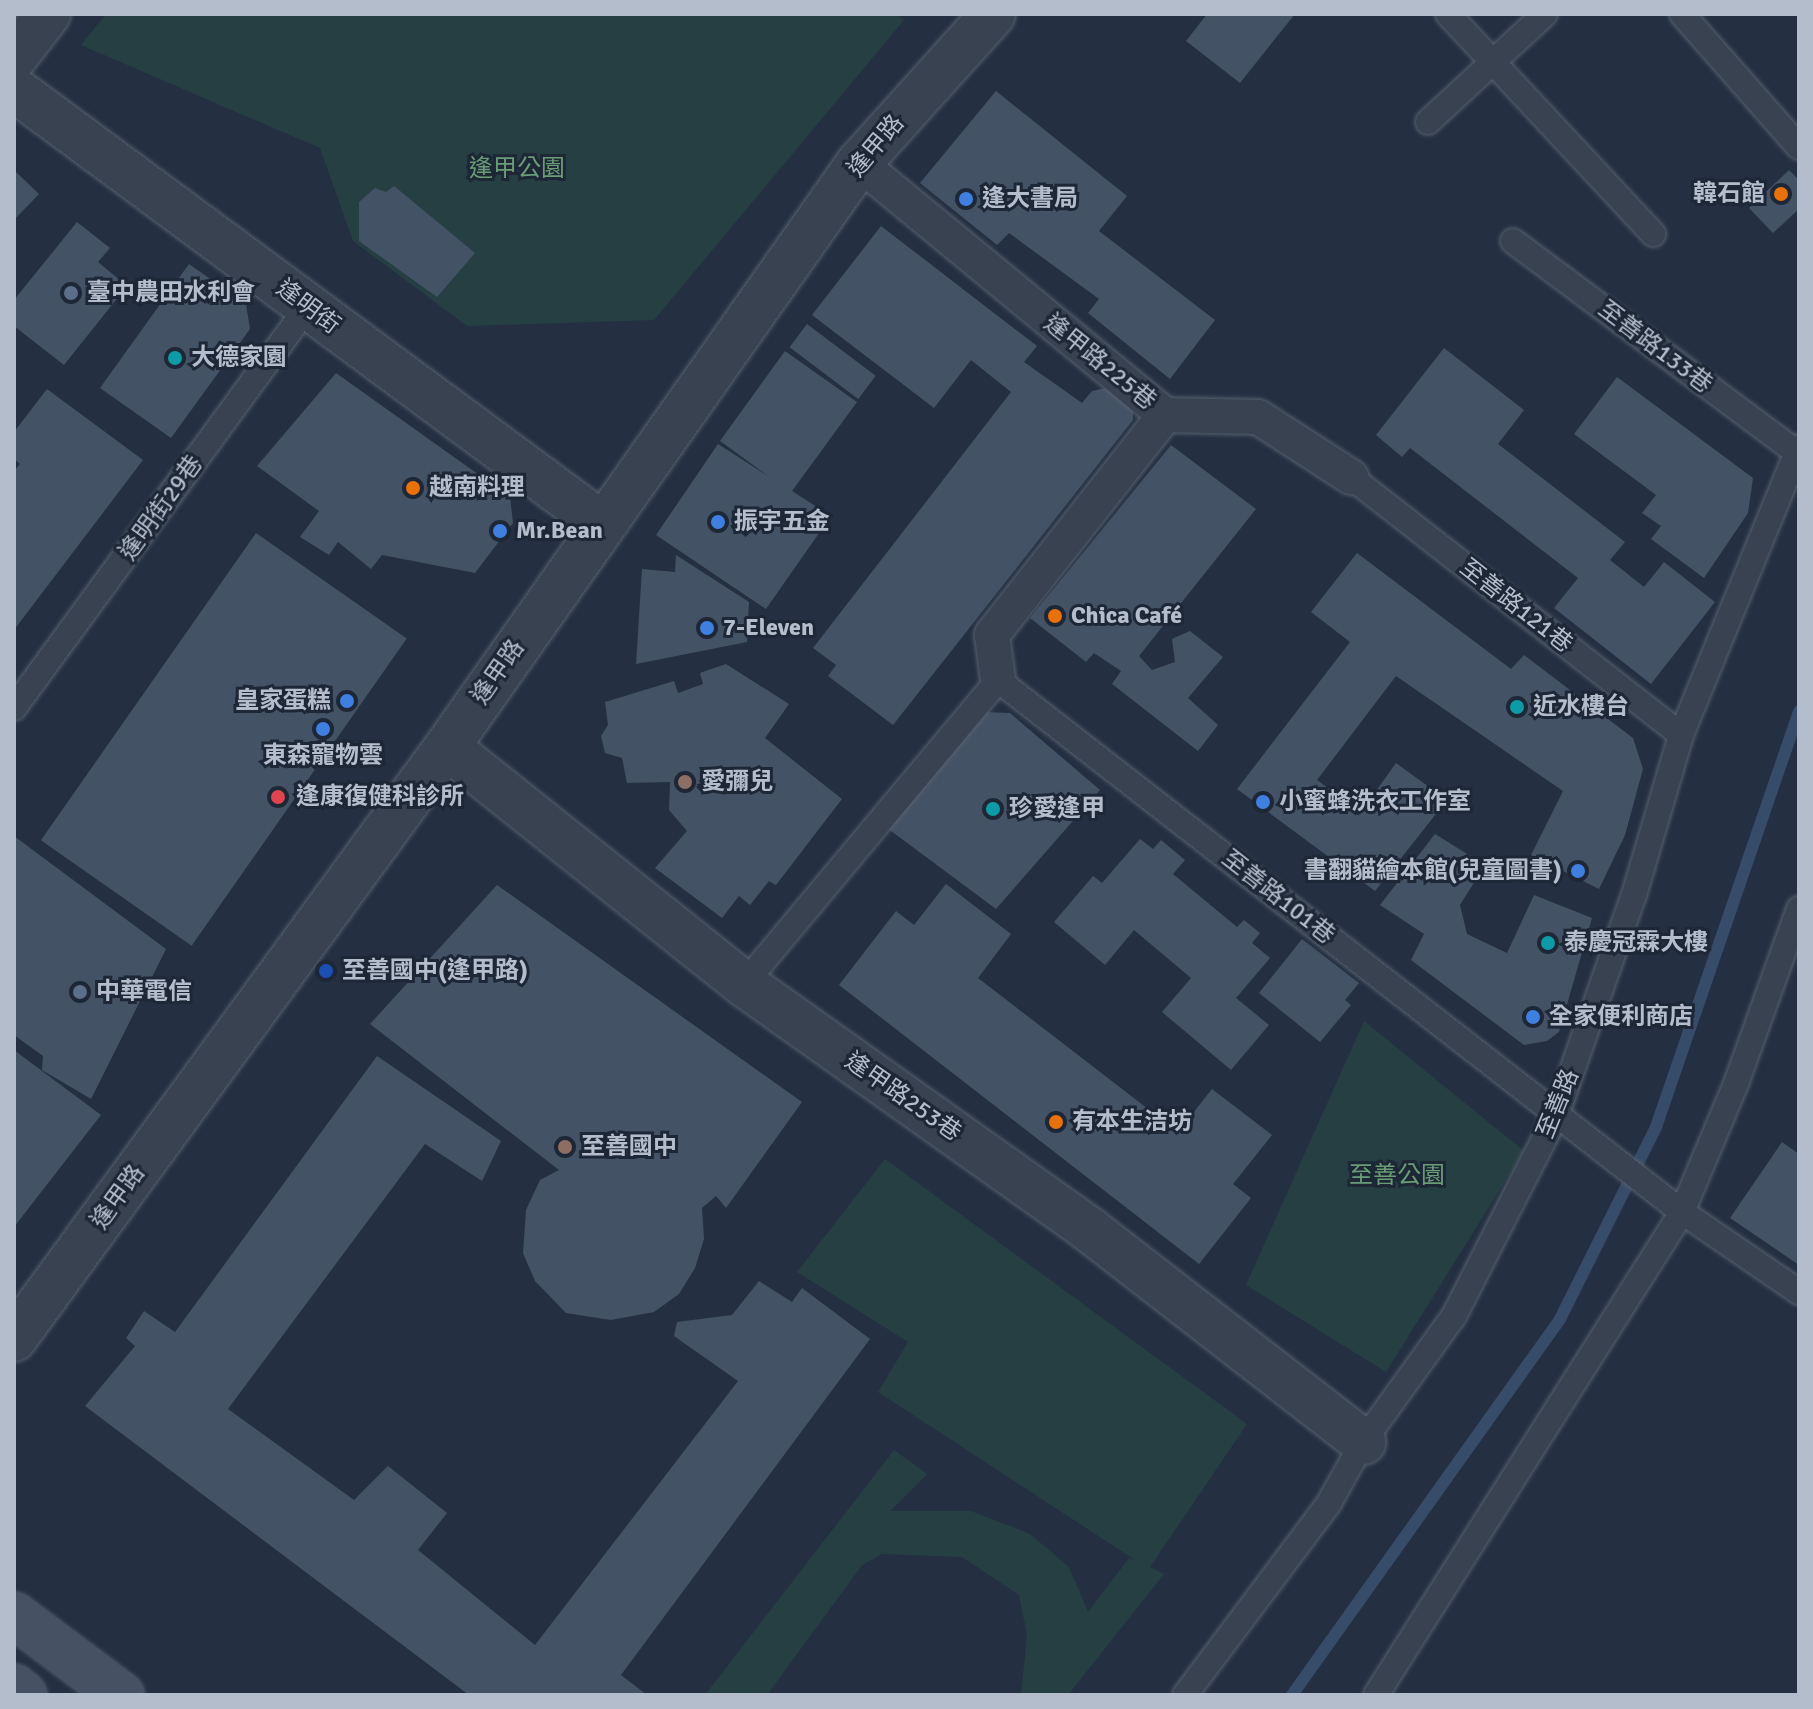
<!DOCTYPE html>
<html>
<head>
<meta charset="utf-8">
<style>
  body { margin:0 }
  #map { position:relative; width:1813px; height:1709px; overflow:hidden; background:#243041; font-family:Signika,"Noto Sans TC",sans-serif }
  div>[style] { position:absolute }
  .green>* { inset:0; background:#263f42 }
  .stream>* { height:12px; margin:-6px; padding:0 6px; transform-origin:6px; border-radius:6px; background:#374c69 }
  .building>* { inset:0; background:#445265; transform-origin:0 0 }
  .roads { filter:drop-shadow(0 0 2px #56606e) drop-shadow(0 0 2px #56606e) }
  .service>* { height:24px; margin:-12px; padding:0 12px; transform-origin:12px; border-radius:12px; background:#384251 }
  .pedestrian>* { height:34px; margin:-17px; padding:0 17px; transform-origin:17px; border-radius:17px; background:#384251 }
  .minor>* { height:44px; margin:-22px; padding:0 22px; transform-origin:22px; border-radius:22px; background:#384251 }
  .secondary>* { height:44px; margin:-22px; padding:0 22px; transform-origin:22px; border-radius:22px; background:#465164 }
  .dots>* { width:22px; height:22px; translate:-50% -50%; box-sizing:border-box; border:4px solid #1d2736; border-radius:50% }
  span { translate:-50% -50%; white-space:nowrap; text-align:center; line-height:1.15; -webkit-text-stroke:6px #1d2736; paint-order:stroke }
  .street-label { font-size:24px; color:#b4bdcb }
  .park-label { font-size:24px; color:#6a9d75 }
  .poi-label { font-size:24px; color:#b4bdcb; font-weight:700 }
  .right { translate:-100% -50%; text-align:right }
  .left { translate:0 -50%; text-align:left }
  .frame { position:absolute; inset:0; border:16px solid #b4bdcb; pointer-events:none }
</style>
</head>
<body>
<div id="map">
  <div class="green">
    <i style="clip-path:polygon(106px 14px,896px 14px,904px 20px,654px 320px,467px 326px,353px 241px,320px 148px,81px 45px)"></i>
    <i style="clip-path:polygon(1364px 1021px,1524px 1151px,1386px 1372px,1246px 1285px)"></i>
    <i style="clip-path:polygon(885px 1159px,1247px 1424px,1150px 1567px,1164px 1574px,1068px 1695px,1021px 1695px,1027px 1635px,1019px 1595px,962px 1557px,882px 1554px,862px 1565px,767px 1695px,705px 1695px,894px 1450px,927px 1474px,890px 1511px,971px 1511px,1030px 1534px,1069px 1567px,1088px 1612px,1129px 1558px,1135px 1560px,878px 1392px,908px 1342px,797px 1272px)"></i>
  </div>
  <div class="stream">
    <i style="left:1292px;top:1695px;width:462px;rotate:-54.5deg"></i>
    <i style="left:1560px;top:1319px;width:215px;rotate:-63.4deg"></i>
    <i style="left:1656px;top:1127px;width:440px;rotate:-71deg"></i>
  </div>
  <div class="building">
    <i style="clip-path:polygon(1207px 14px,1295px 14px,1240px 83px,1186px 41px)"></i>
    <i style="clip-path:polygon(996px 91px,1127px 196px,1099px 231px,1215px 320px,1170px 379px,1088px 313px,1099px 299px,1009px 233px,997px 245px,920px 183px)"></i>
    <i style="clip-path:polygon(14px 170px,39px 194px,14px 220px)"></i>
    <i style="clip-path:polygon(1789px 170px,1799px 180px,1799px 209px,1773px 233px,1749px 208px)"></i>
    <i style="clip-path:polygon(394px 186px,475px 253px,437px 297px,359px 241px,359px 202px,375px 188px,386px 192px)"></i>
    <i style="clip-path:polygon(77px 222px,110px 248px,98px 262px,127px 286px,64px 365px,14px 326px,14px 300px)"></i>
    <i style="clip-path:polygon(881px 226px,1037px 346px,1024px 362px,1082px 403px,1092px 391px,1106px 388px,1128px 401px,1133px 411px,1133px 420px,893px 725px,828px 676px,836px 665px,813px 648px,1011px 392px,971px 360px,934px 408px,812px 315px)"></i>
    <i style="clip-path:polygon(189px 264px,246px 304px,250px 329px,171px 438px,100px 388px)"></i>
    <i style="left:807px;top:324px;width:86px;height:29px;rotate:37deg"></i>
    <i style="clip-path:polygon(1444px 348px,1524px 410px,1498px 444px,1625px 542px,1610px 560px,1644px 587px,1664px 562px,1715px 602px,1651px 684px,1554px 608px,1578px 578px,1410px 448px,1402px 457px,1376px 435px)"></i>
    <i style="clip-path:polygon(785px 351px,857px 402px,792px 491px,831px 516px,766px 609px,656px 535px,718px 444px,768px 476px,720px 441px)"></i>
    <i style="clip-path:polygon(336px 373px,510px 497px,513px 523px,475px 573px,382px 555px,371px 569px,338px 542px,329px 555px,300px 537px,319px 511px,257px 466px)"></i>
    <i style="clip-path:polygon(1617px 377px,1753px 478px,1748px 513px,1704px 578px,1651px 539px,1661px 526px,1642px 513px,1656px 495px,1574px 434px)"></i>
    <i style="clip-path:polygon(47px 389px,143px 460px,14px 630px,14px 471px,20px 464px,14px 459px,14px 432px)"></i>
    <i style="clip-path:polygon(1171px 445px,1256px 509px,1139px 656px,1152px 670px,1175px 662px,1172px 639px,1190px 631px,1223px 657px,1188px 698px,1218px 725px,1198px 751px,1112px 684px,1121px 671px,1094px 653px,1086px 662px,1030px 618px)"></i>
    <i style="left:256px;top:533px;width:184px;height:375px;rotate:35deg"></i>
    <i style="clip-path:polygon(1357px 553px,1511px 669px,1524px 655px,1633px 738px,1643px 769px,1625px 835px,1599px 889px,1531px 855px,1563px 791px,1396px 676px,1317px 780px,1361px 812px,1396px 763px,1447px 800px,1375px 891px,1237px 789px,1350px 642px,1311px 612px)"></i>
    <i style="clip-path:polygon(676px 555px,749px 602px,747px 642px,636px 664px,642px 569px,675px 572px)"></i>
    <i style="clip-path:polygon(726px 664px,789px 704px,765px 738px,842px 799px,776px 885px,769px 881px,750px 905px,739px 896px,722px 918px,655px 868px,687px 831px,669px 810px,670px 782px,627px 783px,622px 758px,605px 753px,601px 736px,608px 725px,605px 702px,674px 681px,678px 693px,703px 684px,700px 673px)"></i>
    <i style="clip-path:polygon(984px 712px,1010px 713px,1100px 790px,996px 909px,887px 828px)"></i>
    <i style="clip-path:polygon(1435px 834px,1485px 865px,1460px 905px,1467px 934px,1507px 953px,1534px 895px,1592px 918px,1559px 1032px,1547px 1041px,1524px 1045px,1411px 960px,1424px 934px,1380px 905px)"></i>
    <i style="clip-path:polygon(14px 836px,166px 949px,91px 1099px,42px 1070px,43px 1056px,14px 1035px)"></i>
    <i style="clip-path:polygon(1140px 839px,1153px 849px,1161px 840px,1185px 860px,1173px 874px,1237px 927px,1244px 920px,1260px 933px,1252px 943px,1270px 958px,1236px 998px,1269px 1025px,1231px 1070px,1162px 1012px,1191px 978px,1134px 930px,1105px 965px,1054px 922px,1093px 876px,1102px 883px)"></i>
    <i style="clip-path:polygon(946px 884px,1011px 934px,978px 978px,1178px 1132px,1212px 1089px,1272px 1135px,1233px 1184px,1251px 1198px,1199px 1264px,839px 985px,896px 911px,914px 925px)"></i>
    <i style="clip-path:polygon(497px 885px,802px 1102px,726px 1208px,716px 1196px,702px 1208px,704px 1239px,695px 1268px,679px 1294px,654px 1312px,611px 1320px,566px 1313px,535px 1281px,523px 1253px,526px 1210px,540px 1180px,559px 1170px,370px 1024px)"></i>
    <i style="clip-path:polygon(1302px 939px,1359px 983px,1345px 1000px,1351px 1005px,1320px 1042px,1259px 993px)"></i>
    <i style="clip-path:polygon(14px 1050px,101px 1115px,14px 1227px)"></i>
    <i style="clip-path:polygon(377px 1056px,501px 1141px,482px 1181px,425px 1144px,228px 1409px,354px 1500px,388px 1466px,447px 1513px,418px 1550px,535px 1645px,738px 1381px,674px 1336px,677px 1322px,732px 1315px,759px 1281px,792px 1302px,802px 1288px,870px 1339px,621px 1675px,647px 1695px,469px 1695px,85px 1406px,135px 1346px,126px 1338px,144px 1311px,175px 1332px)"></i>
    <i style="clip-path:polygon(1782px 1142px,1799px 1154px,1799px 1265px,1730px 1218px)"></i>
  </div>
  <div class="roads">
    <div class="service">
      <i style="left:1448px;top:14px;width:301px;rotate:47deg"></i>
      <i style="left:1682px;top:14px;width:177px;rotate:48.7deg"></i>
      <i style="left:1428px;top:122px;width:159px;rotate:-42.7deg"></i>
      <i style="left:1513px;top:241px;width:357px;rotate:36.7deg"></i>
      <i style="left:1351px;top:477px;width:419px;rotate:38deg"></i>
      <i style="left:14px;top:708px;width:497px;rotate:-53.8deg"></i>
      <i style="left:744px;top:984px;width:396px;rotate:-50.1deg"></i>
      <i style="left:998px;top:680px;width:867px;rotate:37.87deg"></i>
      <i style="left:1682px;top:1212px;width:142px;rotate:34.4deg"></i>
      <i style="left:1185px;top:1695px;width:240px;rotate:-53.1deg"></i>
      <i style="left:1329px;top:1503px;width:70px;rotate:-60.9deg"></i>
      <i style="left:1363px;top:1442px;width:155px;rotate:-54.2deg"></i>
      <i style="left:1454px;top:1316px;width:225px;rotate:-63deg"></i>
      <i style="left:1556px;top:1116px;width:234px;rotate:-70.6deg"></i>
      <i style="left:1634px;top:895px;width:167px;rotate:-73.6deg"></i>
      <i style="left:1681px;top:735px;width:311px;rotate:-67.7deg"></i>
      <i style="left:1376px;top:1695px;width:572px;rotate:-57.64deg"></i>
      <i style="left:1682px;top:1212px;width:142px;rotate:-67.2deg"></i>
      <i style="left:1737px;top:1081px;width:183px;rotate:-70.2deg"></i>
    </div>
    <div class="pedestrian">
      <i style="left:859px;top:163px;width:396px;rotate:39.5deg"></i>
      <i style="left:1165px;top:415px;width:280px;rotate:128.2deg"></i>
      <i style="left:992px;top:635px;width:45px;rotate:82.4deg"></i>
      <i style="left:1165px;top:415px;width:93px;rotate:1.2deg"></i>
      <i style="left:1258px;top:417px;width:111px;rotate:32.8deg"></i>
    </div>
    <div class="minor">
      <i style="left:14px;top:58px;width:56px;rotate:-52.3deg"></i>
      <i style="left:14px;top:89px;width:731px;rotate:36.49deg"></i>
      <i style="left:447px;top:747px;width:380px;rotate:38.6deg"></i>
      <i style="left:744px;top:984px;width:425px;rotate:35.4deg"></i>
      <i style="left:1090px;top:1230px;width:346px;rotate:37.8deg"></i>
      <i style="left:14px;top:1339px;width:733px;rotate:-53.82deg"></i>
      <i style="left:447px;top:747px;width:715px;rotate:-54.8deg"></i>
      <i style="left:859px;top:163px;width:200px;rotate:-48deg"></i>
    </div>
    <div class="secondary">
      <i style="left:14px;top:1615px;width:134px;rotate:36.8deg"></i>
      <i style="left:14px;top:1687px;width:13px;rotate:39deg"></i>
    </div>
  </div>
  <div class="dots">
    <i style="left:1781px;top:194px;background:#e8710a"></i>
    <i style="left:966px;top:199px;background:#3f7fe0"></i>
    <i style="left:71px;top:293px;background:#5c6f8a"></i>
    <i style="left:175px;top:358px;background:#0f9aa8"></i>
    <i style="left:413px;top:488px;background:#e8710a"></i>
    <i style="left:718px;top:522px;background:#3f7fe0"></i>
    <i style="left:500px;top:531px;background:#3f7fe0"></i>
    <i style="left:1055px;top:616px;background:#e8710a"></i>
    <i style="left:707px;top:628px;background:#3f7fe0"></i>
    <i style="left:347px;top:701px;background:#3f7fe0"></i>
    <i style="left:1517px;top:707px;background:#0f9aa8"></i>
    <i style="left:323px;top:729px;background:#3f7fe0"></i>
    <i style="left:685px;top:782px;background:#8d6e63"></i>
    <i style="left:278px;top:797px;background:#e0444e"></i>
    <i style="left:1263px;top:802px;background:#3f7fe0"></i>
    <i style="left:993px;top:809px;background:#0f9aa8"></i>
    <i style="left:1578px;top:871px;background:#3f7fe0"></i>
    <i style="left:1548px;top:943px;background:#0f9aa8"></i>
    <i style="left:326px;top:971px;background:#1a4fb4"></i>
    <i style="left:80px;top:992px;background:#5c6f8a"></i>
    <i style="left:1533px;top:1017px;background:#3f7fe0"></i>
    <i style="left:1056px;top:1122px;background:#e8710a"></i>
    <i style="left:565px;top:1147px;background:#8d6e63"></i>
  </div>
  <div class="street-label">
    <span style="left:876px;top:146px;rotate:-50deg">逢甲路</span>
    <span style="left:308px;top:307px;rotate:37deg">逢明街</span>
    <span style="left:1655px;top:347px;rotate:37deg">至善路133巷</span>
    <span style="left:1100px;top:362px;rotate:39deg">逢甲路225巷</span>
    <span style="left:161px;top:508px;rotate:-54deg">逢明街29巷</span>
    <span style="left:1516px;top:606px;rotate:38deg">至善路121巷</span>
    <span style="left:498px;top:672px;rotate:-55deg">逢甲路</span>
    <span style="left:1278px;top:897px;rotate:38deg">至善路101巷</span>
    <span style="left:903px;top:1097px;rotate:35deg">逢甲路253巷</span>
    <span style="left:1558px;top:1104px;rotate:-68deg">至善路</span>
    <span style="left:118px;top:1197px;rotate:-54deg">逢甲路</span>
  </div>
  <div class="park-label">
    <span style="left:517px;top:169px">逢甲公園</span>
    <span style="left:1397px;top:1176px">至善公園</span>
  </div>
  <div class="poi-label">
    <span class="right" style="left:1765px;top:194px">韓石館</span>
    <span class="left" style="left:982px;top:199px">逢大書局</span>
    <span class="left" style="left:87px;top:293px">臺中農田水利會</span>
    <span class="left" style="left:191px;top:358px">大德家園</span>
    <span class="left" style="left:429px;top:488px">越南料理</span>
    <span class="left" style="left:734px;top:522px">振宇五金</span>
    <span class="left" style="left:516px;top:531px">Mr.Bean</span>
    <span class="left" style="left:1071px;top:616px">Chica Café</span>
    <span class="left" style="left:723px;top:628px">7-Eleven</span>
    <span class="right" style="left:331px;top:701px">皇家蛋糕</span>
    <span class="left" style="left:1533px;top:707px">近水樓台</span>
    <span style="left:323px;top:756px">東森寵物雲</span>
    <span class="left" style="left:701px;top:782px">愛彌兒</span>
    <span class="left" style="left:296px;top:797px">逢康復健科診所</span>
    <span class="left" style="left:1279px;top:802px">小蜜蜂洗衣工作室</span>
    <span class="left" style="left:1009px;top:809px">珍愛逢甲</span>
    <span class="right" style="left:1562px;top:871px">書翻貓繪本館(兒童圖書)</span>
    <span class="left" style="left:1564px;top:943px">泰慶冠霖大樓</span>
    <span class="left" style="left:342px;top:971px">至善國中(逢甲路)</span>
    <span class="left" style="left:96px;top:992px">中華電信</span>
    <span class="left" style="left:1549px;top:1017px">全家便利商店</span>
    <span class="left" style="left:1072px;top:1122px">有本生洁坊</span>
    <span class="left" style="left:581px;top:1147px">至善國中</span>
  </div>
  <div class="frame"></div>
</div>
</body>
</html>
